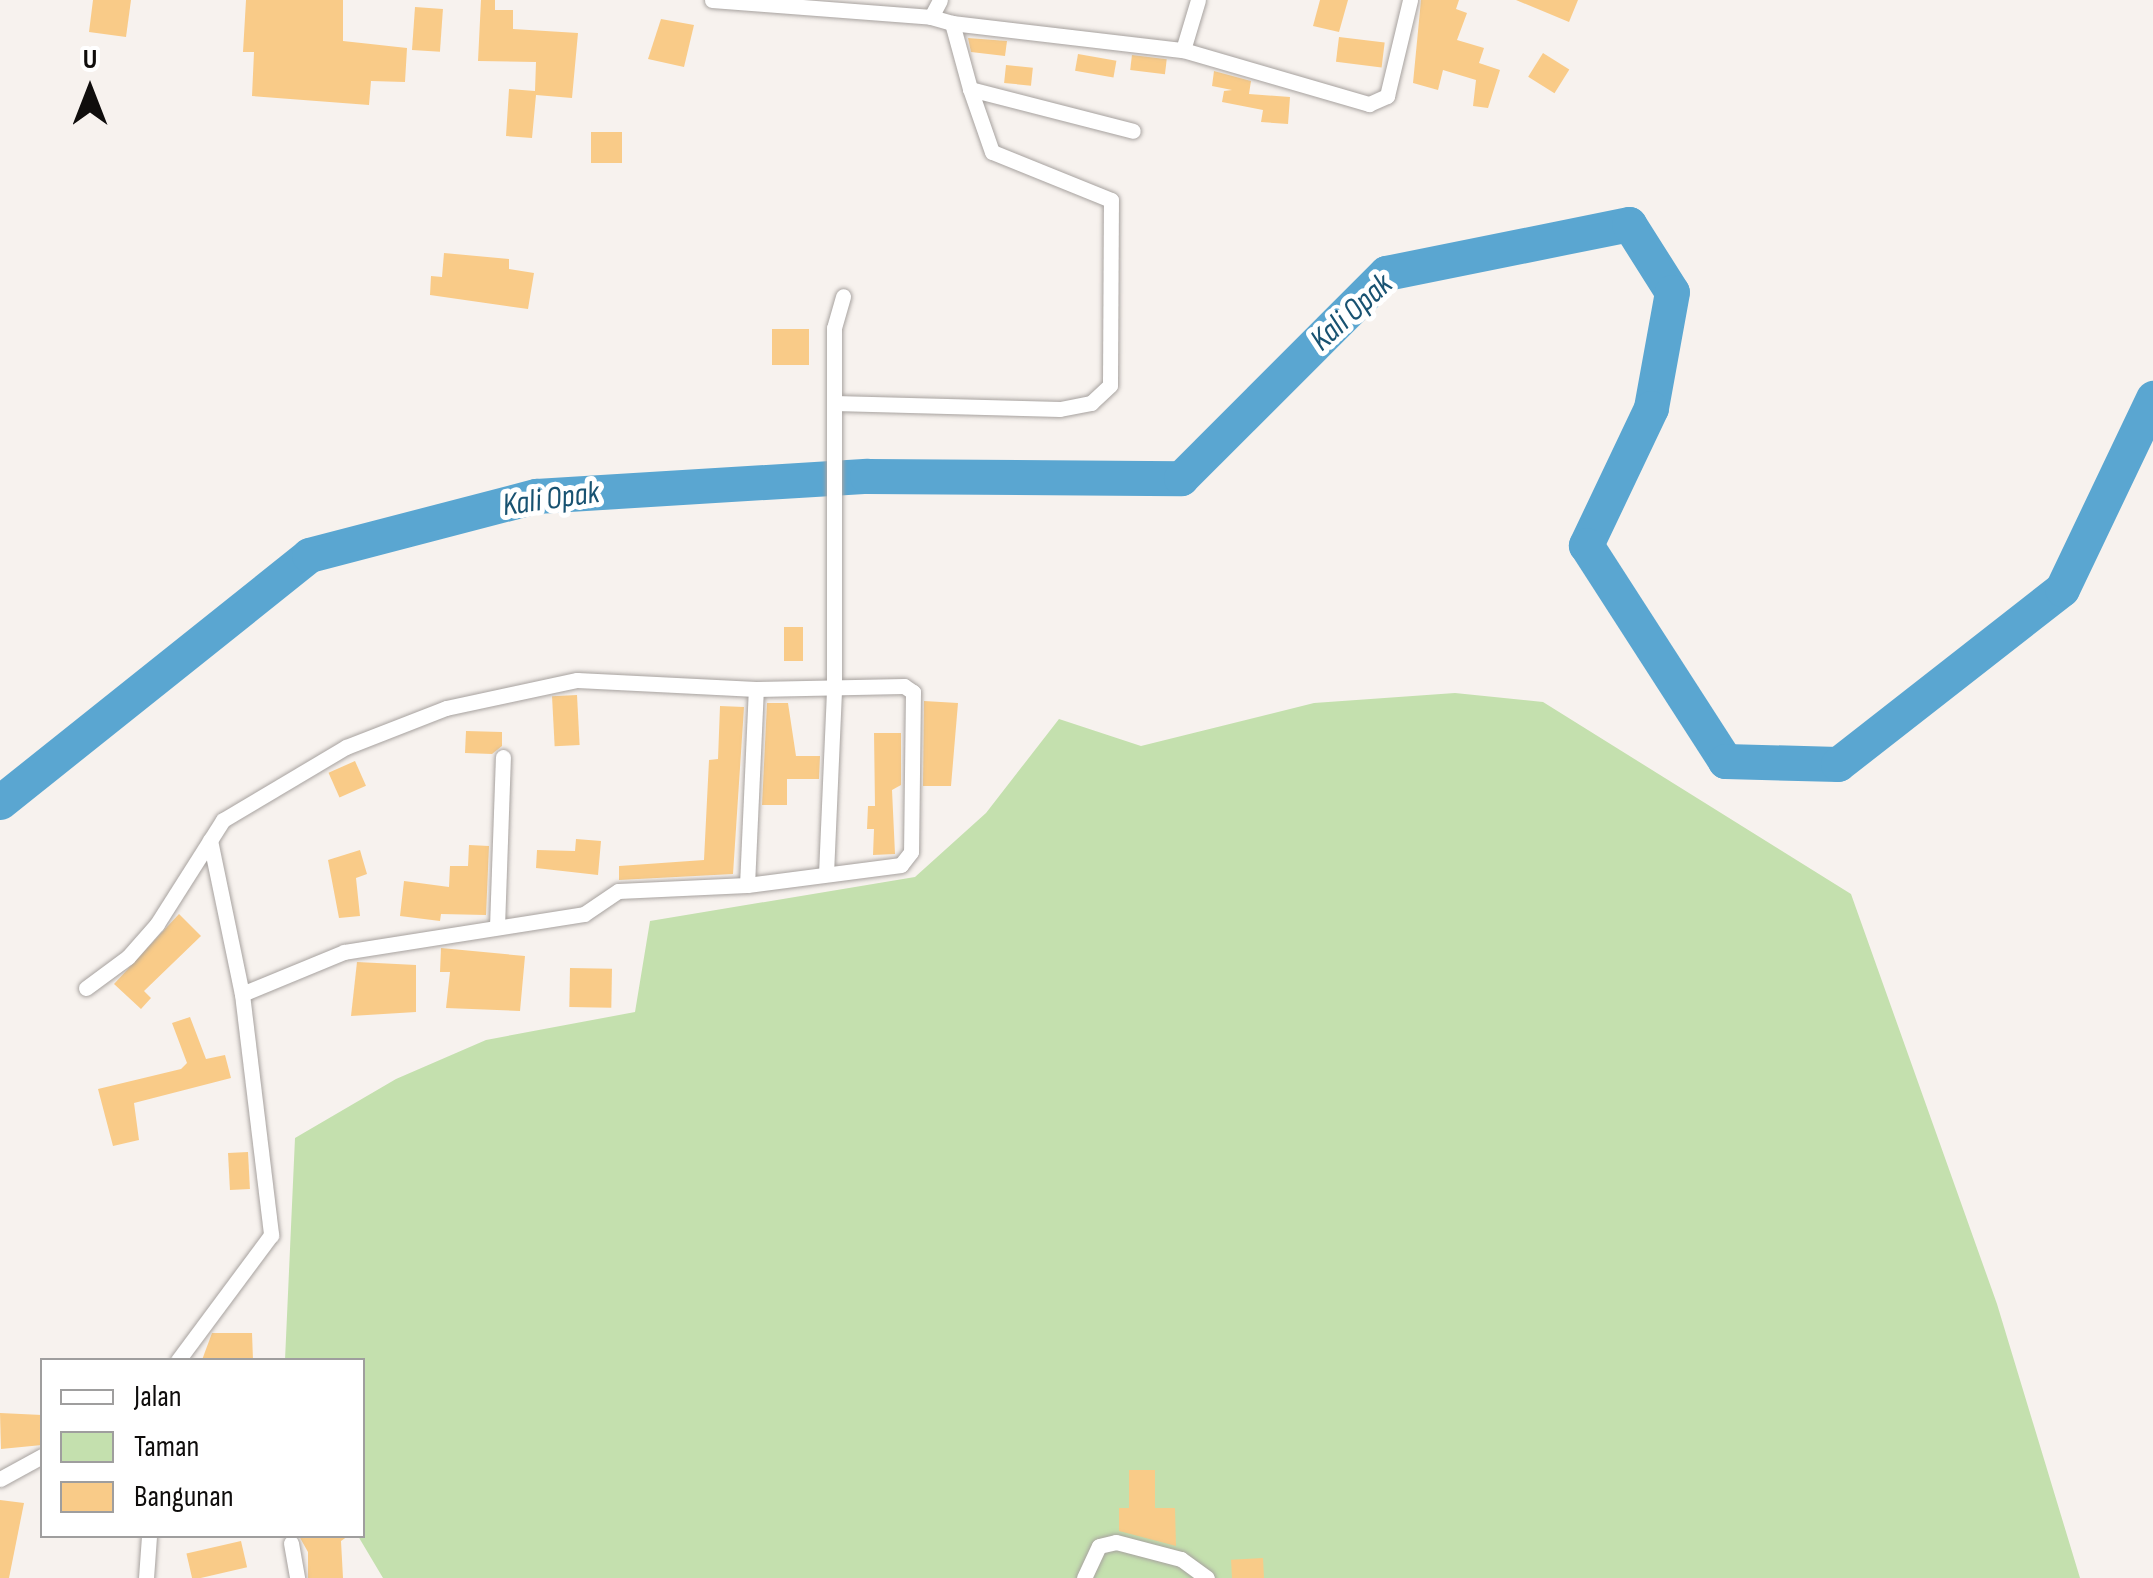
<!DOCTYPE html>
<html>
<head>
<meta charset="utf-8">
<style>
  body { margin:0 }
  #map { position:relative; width:2153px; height:1578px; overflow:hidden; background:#f7f2ee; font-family:"Sofia Sans Condensed",sans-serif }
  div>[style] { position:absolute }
  .green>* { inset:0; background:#c4e0ae }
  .river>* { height:35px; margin:-17.5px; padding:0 17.5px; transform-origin:17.5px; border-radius:17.5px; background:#5aa6d1 }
  .building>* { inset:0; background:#f9cb88; transform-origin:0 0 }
  .roads { filter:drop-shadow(0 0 2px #a7a29f) drop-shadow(0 0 2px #a7a29f) }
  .street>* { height:15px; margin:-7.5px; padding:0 7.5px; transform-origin:7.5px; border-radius:7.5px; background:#fff }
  span { translate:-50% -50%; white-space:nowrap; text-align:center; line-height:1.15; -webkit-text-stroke:10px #fff; paint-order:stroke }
  .water-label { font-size:32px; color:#185271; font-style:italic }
  .legend { position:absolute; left:40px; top:1358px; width:325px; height:180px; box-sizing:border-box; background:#fff; border:2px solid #9f9e9e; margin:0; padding:12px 18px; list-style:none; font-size:30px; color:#0f0d0c }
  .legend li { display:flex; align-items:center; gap:20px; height:50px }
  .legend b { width:50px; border:2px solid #9f9e9e }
  .north { position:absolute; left:40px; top:40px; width:100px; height:100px; -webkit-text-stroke:8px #fff; paint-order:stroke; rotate:0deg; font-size:28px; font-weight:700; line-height:40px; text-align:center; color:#0f0d0c }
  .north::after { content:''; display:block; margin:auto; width:35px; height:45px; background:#0f0d0c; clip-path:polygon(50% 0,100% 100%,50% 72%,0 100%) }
</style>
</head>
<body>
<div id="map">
  <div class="green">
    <i style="clip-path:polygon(1455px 693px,1543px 702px,1851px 894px,1997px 1304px,2080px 1578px,383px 1578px,358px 1536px,362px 1360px,285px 1360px,295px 1138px,396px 1079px,486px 1040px,635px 1012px,650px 921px,915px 877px,986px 813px,1059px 719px,1141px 746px,1314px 703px)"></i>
  </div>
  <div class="river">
    <i style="left:0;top:802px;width:396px;rotate:-38.6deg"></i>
    <i style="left:309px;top:555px;width:235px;rotate:-14.6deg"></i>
    <i style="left:536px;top:496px;width:332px;rotate:-3.5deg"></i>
    <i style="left:867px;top:476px;width:314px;rotate:0.4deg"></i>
    <i style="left:1181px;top:478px;width:290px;rotate:-45deg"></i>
    <i style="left:1386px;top:273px;width:248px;rotate:-11.4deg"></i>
    <i style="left:1629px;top:224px;width:80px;rotate:57.7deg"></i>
    <i style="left:1672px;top:292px;width:118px;rotate:100.3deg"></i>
    <i style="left:1651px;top:408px;width:152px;rotate:115.4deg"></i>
    <i style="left:1586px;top:545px;width:257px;rotate:57.2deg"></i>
    <i style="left:1725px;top:761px;width:113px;rotate:1.5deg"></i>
    <i style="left:1838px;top:764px;width:284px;rotate:-38deg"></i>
    <i style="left:2062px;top:589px;width:212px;rotate:-64.5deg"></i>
  </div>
  <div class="building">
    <i style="clip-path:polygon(93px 0,131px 0,126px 37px,89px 32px)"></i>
    <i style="clip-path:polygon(246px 0,343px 0,343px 41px,407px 48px,405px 82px,371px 81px,369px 105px,252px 96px,254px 52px,243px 52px)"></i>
    <i style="clip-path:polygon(481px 0,495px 0,495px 10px,513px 10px,513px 29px,578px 33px,572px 98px,536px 95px,532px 138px,506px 136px,509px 89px,535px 91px,536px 62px,478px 61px)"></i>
    <i style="clip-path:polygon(1320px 0,1348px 0,1339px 32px,1313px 26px)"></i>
    <i style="clip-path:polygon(1421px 0,1459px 0,1456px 9px,1467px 13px,1457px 40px,1484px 48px,1479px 63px,1500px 70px,1488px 108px,1473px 106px,1476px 80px,1443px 70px,1438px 90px,1413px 83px)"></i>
    <i style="clip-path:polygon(1516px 0,1578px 0,1569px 22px)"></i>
    <i style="left:415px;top:7px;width:28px;height:43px;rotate:4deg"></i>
    <i style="clip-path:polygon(661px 19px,694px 25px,684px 67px,648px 59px)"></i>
    <i style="left:1339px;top:37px;width:46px;height:25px;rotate:7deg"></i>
    <i style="clip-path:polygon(968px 38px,1007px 41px,1005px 56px,971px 52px)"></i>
    <i style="left:1543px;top:53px;width:31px;height:28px;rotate:32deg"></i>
    <i style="left:1078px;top:54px;width:39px;height:17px;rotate:10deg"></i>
    <i style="left:1132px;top:55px;width:35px;height:15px;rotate:7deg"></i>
    <i style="left:1006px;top:65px;width:27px;height:18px;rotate:6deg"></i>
    <i style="clip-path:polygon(1214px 71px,1251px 81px,1249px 94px,1290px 97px,1288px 124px,1261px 122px,1263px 110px,1222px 102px,1224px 91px,1232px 90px,1212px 86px)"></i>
    <i style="left:591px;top:132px;width:31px;height:31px"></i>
    <i style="clip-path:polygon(444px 253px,509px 259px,509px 269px,534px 273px,528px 309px,430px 295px,431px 276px,442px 277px)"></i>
    <i style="left:772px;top:329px;width:37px;height:36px"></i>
    <i style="left:784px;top:627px;width:19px;height:34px"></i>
    <i style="left:577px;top:695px;width:50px;height:25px;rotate:87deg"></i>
    <i style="clip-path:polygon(924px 701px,958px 703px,951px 786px,923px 786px)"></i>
    <i style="clip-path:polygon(767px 703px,788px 703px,796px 756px,820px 756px,819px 779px,787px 779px,787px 805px,762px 805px)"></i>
    <i style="clip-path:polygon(720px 706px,744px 707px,733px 874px,619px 880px,619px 866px,704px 860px,709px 760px,718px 759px)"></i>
    <i style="clip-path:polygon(466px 731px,502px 732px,502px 746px,492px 754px,465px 753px)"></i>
    <i style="clip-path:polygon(874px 733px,901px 733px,901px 785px,892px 790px,895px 854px,873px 855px,874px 829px,867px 829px,868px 806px,875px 806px)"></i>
    <i style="left:355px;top:761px;width:27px;height:29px;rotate:66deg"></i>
    <i style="clip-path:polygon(576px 839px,601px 841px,598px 875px,536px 868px,537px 850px,575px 851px)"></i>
    <i style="clip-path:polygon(469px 845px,489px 846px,486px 915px,441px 914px,440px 921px,400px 916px,404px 881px,449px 887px,450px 866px,468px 866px)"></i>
    <i style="clip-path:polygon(360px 850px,367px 874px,356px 878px,360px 916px,339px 918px,328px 860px)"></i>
    <i style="clip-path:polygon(179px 914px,201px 936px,144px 991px,151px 998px,141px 1009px,114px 984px)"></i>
    <i style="clip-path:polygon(441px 948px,525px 956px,520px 1011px,446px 1008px,450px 972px,440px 972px)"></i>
    <i style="clip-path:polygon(357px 962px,416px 965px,416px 1012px,351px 1016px)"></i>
    <i style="left:570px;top:968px;width:42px;height:39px;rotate:1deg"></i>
    <i style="clip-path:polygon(190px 1017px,206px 1059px,225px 1055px,231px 1078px,134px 1103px,139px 1140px,113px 1146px,98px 1089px,181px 1069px,187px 1063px,172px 1023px)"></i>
    <i style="left:248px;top:1152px;width:37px;height:20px;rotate:87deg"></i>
    <i style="clip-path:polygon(212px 1333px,252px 1333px,253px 1360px,202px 1360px)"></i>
    <i style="clip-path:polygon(0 1413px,42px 1415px,42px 1445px,1px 1449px)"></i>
    <i style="clip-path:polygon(1129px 1470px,1155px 1470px,1155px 1508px,1175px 1508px,1176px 1546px,1119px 1531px,1119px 1508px,1129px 1508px)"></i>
    <i style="clip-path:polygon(0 1500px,24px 1503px,9px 1578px,0 1578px)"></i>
    <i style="clip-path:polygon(299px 1536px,348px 1536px,341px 1541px,343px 1578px,308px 1578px,308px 1552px)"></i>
    <i style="left:241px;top:1541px;width:27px;height:56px;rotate:77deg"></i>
    <i style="left:1263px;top:1558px;width:20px;height:32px;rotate:87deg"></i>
  </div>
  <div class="roads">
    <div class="street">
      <i style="left:712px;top:0;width:220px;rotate:4.4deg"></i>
      <i style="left:931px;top:17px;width:19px;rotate:-62deg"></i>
      <i style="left:931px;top:17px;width:22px;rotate:16deg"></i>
      <i style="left:952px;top:23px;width:68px;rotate:74.7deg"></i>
      <i style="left:970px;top:89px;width:168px;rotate:14.4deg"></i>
      <i style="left:952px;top:23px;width:233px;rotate:6.7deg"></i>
      <i style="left:1183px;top:50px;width:194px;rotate:16.2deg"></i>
      <i style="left:1369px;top:104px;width:20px;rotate:-24deg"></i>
      <i style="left:1387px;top:96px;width:99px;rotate:-76.5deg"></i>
      <i style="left:1183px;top:50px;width:52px;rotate:-73.3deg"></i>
      <i style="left:834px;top:403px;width:226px;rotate:1.5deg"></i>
      <i style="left:1060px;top:409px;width:32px;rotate:-11deg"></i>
      <i style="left:1091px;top:403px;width:26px;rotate:-43deg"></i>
      <i style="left:1110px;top:385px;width:185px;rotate:-89.7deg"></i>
      <i style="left:1111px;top:200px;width:128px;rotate:-158deg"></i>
      <i style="left:992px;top:152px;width:67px;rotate:-109.2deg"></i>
      <i style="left:210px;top:840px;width:157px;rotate:78.3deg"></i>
      <i style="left:826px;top:874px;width:186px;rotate:-87.5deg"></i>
      <i style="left:834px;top:688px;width:360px;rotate:-90deg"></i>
      <i style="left:834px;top:328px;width:33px;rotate:-74deg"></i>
      <i style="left:747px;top:885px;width:196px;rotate:-87.4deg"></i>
      <i style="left:497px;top:927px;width:170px;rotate:-88deg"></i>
      <i style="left:86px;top:988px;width:52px;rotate:-36.4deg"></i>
      <i style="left:128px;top:957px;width:44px;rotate:-48.7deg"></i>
      <i style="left:157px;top:924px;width:123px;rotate:-57.6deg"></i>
      <i style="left:223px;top:820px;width:143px;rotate:-30.7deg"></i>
      <i style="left:346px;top:747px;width:107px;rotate:-21.3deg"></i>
      <i style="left:446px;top:708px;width:134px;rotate:-12.1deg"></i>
      <i style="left:577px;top:680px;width:179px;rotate:2.9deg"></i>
      <i style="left:756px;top:689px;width:148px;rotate:-1.2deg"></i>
      <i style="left:904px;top:686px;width:11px;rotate:34deg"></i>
      <i style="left:913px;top:692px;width:160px;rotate:90.7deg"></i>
      <i style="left:911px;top:852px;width:16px;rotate:128deg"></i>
      <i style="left:901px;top:865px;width:155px;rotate:172.6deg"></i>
      <i style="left:747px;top:885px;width:129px;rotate:177.3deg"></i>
      <i style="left:618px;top:891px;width:41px;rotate:145.9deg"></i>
      <i style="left:584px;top:914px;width:243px;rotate:171deg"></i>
      <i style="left:344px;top:952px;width:110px;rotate:157.6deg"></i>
      <i style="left:242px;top:994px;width:243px;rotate:83.1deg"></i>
      <i style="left:271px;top:1235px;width:156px;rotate:126.6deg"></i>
      <i style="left:0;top:1479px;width:48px;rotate:-28.7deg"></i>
      <i style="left:291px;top:1543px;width:36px;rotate:80deg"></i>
      <i style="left:146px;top:1578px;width:42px;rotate:-85.9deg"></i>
      <i style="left:1084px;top:1578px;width:35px;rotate:-65deg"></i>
      <i style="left:1099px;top:1546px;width:17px;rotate:-13deg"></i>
      <i style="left:1116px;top:1542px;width:67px;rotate:14.7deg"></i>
      <i style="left:1181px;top:1559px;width:32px;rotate:36deg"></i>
    </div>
  </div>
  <div class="water-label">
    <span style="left:1352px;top:313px;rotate:-42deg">Kali Opak</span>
    <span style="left:551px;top:500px;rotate:-8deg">Kali Opak</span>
  </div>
  <ul class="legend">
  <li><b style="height:12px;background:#fff"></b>Jalan</li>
  <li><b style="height:28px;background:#c4e0ae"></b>Taman</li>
  <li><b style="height:28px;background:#f9cb88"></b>Bangunan</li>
  </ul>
  <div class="north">U</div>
</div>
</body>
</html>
